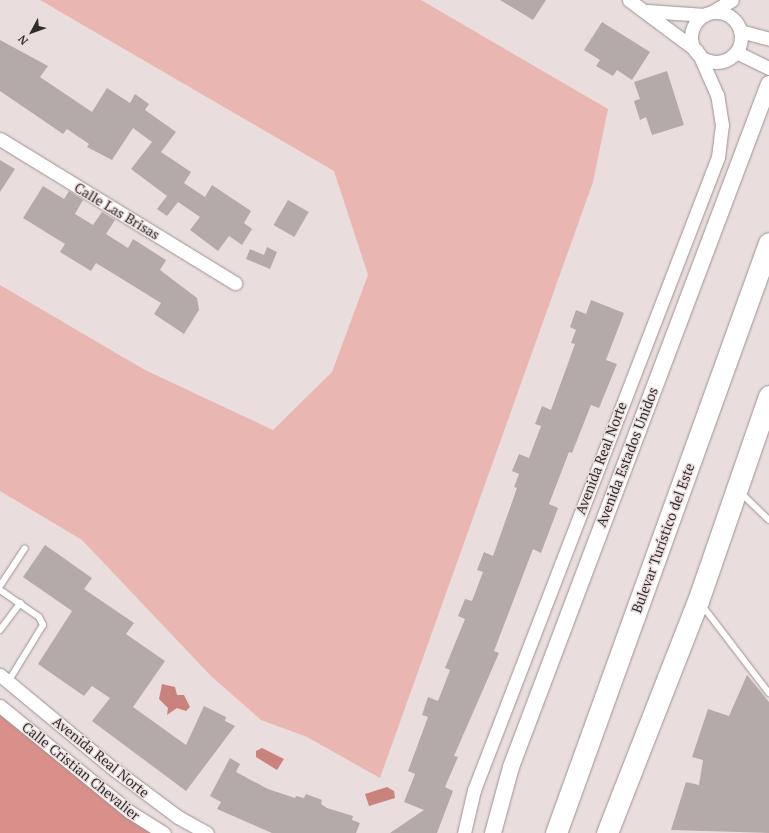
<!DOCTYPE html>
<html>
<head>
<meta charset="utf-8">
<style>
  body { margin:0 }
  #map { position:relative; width:769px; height:833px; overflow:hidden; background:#e9dedd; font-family:"PT Serif",serif }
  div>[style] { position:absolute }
  .green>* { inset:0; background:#eab6b1 }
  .forest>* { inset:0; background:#d98f8a }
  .water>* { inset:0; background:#ca827d }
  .building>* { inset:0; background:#b5aaaa; transform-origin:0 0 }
  .roads { filter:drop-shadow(0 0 1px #9c9291) drop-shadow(0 0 1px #9c9291) }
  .service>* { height:6px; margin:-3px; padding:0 3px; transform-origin:3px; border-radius:3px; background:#fff }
  .minor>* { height:13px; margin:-6.5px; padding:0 6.5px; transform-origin:6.5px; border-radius:6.5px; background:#fff }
  .minor>.ring { margin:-6.5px; padding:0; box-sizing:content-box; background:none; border:13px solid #fff; border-radius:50% }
  .tertiary>* { height:16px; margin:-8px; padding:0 8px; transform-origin:8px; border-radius:8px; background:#fff }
  .trunk>* { height:21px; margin:-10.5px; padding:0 10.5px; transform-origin:10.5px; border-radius:10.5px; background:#fff }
  span { translate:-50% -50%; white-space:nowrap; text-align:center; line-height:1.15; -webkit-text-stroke:3px #e9dedd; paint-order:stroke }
  .street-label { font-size:14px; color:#312d2c }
  .north { position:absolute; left:12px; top:12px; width:40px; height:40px; -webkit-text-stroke:3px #e9dedd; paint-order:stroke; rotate:229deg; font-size:11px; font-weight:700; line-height:16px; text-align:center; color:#312d2c }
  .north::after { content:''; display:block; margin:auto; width:14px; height:18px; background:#312d2c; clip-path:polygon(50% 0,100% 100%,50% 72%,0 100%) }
</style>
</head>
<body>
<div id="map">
  <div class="green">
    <i style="clip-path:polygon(40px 0,421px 0,608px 109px,593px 182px,380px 778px,307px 737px,261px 720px,211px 676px,82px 540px,0 491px,0 285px,145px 370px,273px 430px,332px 372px,368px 275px,334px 171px)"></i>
  </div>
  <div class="forest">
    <i style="clip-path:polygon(0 715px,31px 739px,154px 833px,0 833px)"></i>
  </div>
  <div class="water">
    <i style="clip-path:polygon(162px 684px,175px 687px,177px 695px,184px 695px,190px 707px,186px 711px,177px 708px,167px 715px,168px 708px,159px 699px)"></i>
    <i style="clip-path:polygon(262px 748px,284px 759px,277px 770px,256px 757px,256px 751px)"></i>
    <i style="clip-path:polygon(387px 787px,394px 791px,395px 798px,369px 806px,365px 794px)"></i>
  </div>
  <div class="building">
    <i style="clip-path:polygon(500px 0,546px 0,533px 20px)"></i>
    <i style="clip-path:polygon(602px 22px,650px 52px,632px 80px,617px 70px,613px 76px,596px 66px,600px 60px,584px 50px)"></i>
    <i style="clip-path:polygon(0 40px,48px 66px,40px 77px,92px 112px,107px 88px,130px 103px,135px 94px,149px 104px,145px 110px,176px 132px,161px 152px,191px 172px,184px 183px,205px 197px,212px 185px,251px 211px,244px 223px,252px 229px,242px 245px,229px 236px,218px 251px,190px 230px,200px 217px,178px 202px,167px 216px,157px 209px,167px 196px,131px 169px,152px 142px,133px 128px,112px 160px,87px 147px,89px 144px,67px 129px,63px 134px,0 91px)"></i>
    <i style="clip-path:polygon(667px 71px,684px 125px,652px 135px,646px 117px,640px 120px,634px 101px,640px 99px,634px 82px)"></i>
    <i style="clip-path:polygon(0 160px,15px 169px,0 192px)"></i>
    <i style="clip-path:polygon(43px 186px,64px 199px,69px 191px,83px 200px,75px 214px,93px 225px,102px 212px,115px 220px,106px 234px,128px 248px,133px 239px,166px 260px,160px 270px,197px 298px,199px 310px,184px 334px,154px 314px,161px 303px,96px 263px,91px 271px,60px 252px,65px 244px,23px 218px)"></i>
    <i style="left:288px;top:200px;width:24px;height:29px;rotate:30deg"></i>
    <i style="clip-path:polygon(267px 247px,277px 252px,270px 269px,246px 259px,250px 249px,264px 255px)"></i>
    <i style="clip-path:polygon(591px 300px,624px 313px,606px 360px,617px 364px,599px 408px,591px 405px,572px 453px,569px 452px,549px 504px,558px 508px,541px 553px,533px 549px,494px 651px,499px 653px,454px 756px,458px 757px,445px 787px,453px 791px,437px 833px,390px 833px,424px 810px,404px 802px,415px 774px,408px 771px,428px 717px,422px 715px,428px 697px,438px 701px,450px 670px,445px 668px,465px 619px,458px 616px,465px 599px,472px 601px,483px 572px,477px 570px,484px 552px,493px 556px,517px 488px,514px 487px,519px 474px,512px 471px,519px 454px,529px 458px,541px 426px,535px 424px,542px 406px,551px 410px,575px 344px,571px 343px,576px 330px,570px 327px,576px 310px,586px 314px)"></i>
    <i style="clip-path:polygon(45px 545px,92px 578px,84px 589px,134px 623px,126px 634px,165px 661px,133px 707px,186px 745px,204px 706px,226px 717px,225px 721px,235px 726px,186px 791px,92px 721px,110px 698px,92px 686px,84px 696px,38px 664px,72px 611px,23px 577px)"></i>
    <i style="clip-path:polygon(747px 675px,769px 702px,769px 833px,671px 830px,686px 782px,699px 785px,703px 760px,692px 757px,708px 709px,729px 716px)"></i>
    <i style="clip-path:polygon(230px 758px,240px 764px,236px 772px,268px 789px,295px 798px,296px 796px,304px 798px,306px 794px,322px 800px,321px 804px,327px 808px,353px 816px,352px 820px,360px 823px,356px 833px,272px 833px,217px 809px,221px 802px,210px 796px)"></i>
  </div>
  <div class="roads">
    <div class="service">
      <i style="left:740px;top:492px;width:40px;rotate:44deg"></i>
      <i style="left:0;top:586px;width:45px;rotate:-56.7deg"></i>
      <i style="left:0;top:590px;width:47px;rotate:34.7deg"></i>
      <i style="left:39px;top:617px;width:9px;rotate:63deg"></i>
      <i style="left:43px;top:625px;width:67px;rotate:121.6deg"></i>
      <i style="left:701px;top:604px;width:112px;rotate:52.6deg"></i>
      <i style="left:0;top:630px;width:34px;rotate:-53deg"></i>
    </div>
    <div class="minor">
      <i style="left:629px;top:0;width:84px;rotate:36.7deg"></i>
      <i style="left:647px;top:11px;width:58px;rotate:3.9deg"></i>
      <i style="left:712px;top:12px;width:23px;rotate:-31deg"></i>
      <i class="ring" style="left:691px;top:12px;width:37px;height:37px"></i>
      <i style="left:740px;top:31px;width:30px;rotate:15deg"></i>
      <i style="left:736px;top:52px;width:37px;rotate:26deg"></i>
      <i style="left:0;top:139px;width:276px;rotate:31.5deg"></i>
      <i style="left:0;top:675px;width:149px;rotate:39.6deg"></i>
      <i style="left:115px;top:770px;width:79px;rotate:36.7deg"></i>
      <i style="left:178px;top:817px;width:33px;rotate:29deg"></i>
      <i style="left:0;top:706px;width:168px;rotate:39.2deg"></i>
      <i style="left:130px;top:812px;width:40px;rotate:32deg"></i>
      <i style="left:464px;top:833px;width:44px;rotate:-76.9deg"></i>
      <i style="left:474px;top:790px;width:678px;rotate:-68.92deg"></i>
      <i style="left:718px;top:157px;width:32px;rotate:-83deg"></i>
      <i style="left:722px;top:125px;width:30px;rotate:-99deg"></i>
      <i style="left:717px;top:95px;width:45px;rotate:-113.7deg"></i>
    </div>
    <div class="tertiary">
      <i style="left:493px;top:833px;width:68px;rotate:-74.7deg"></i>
      <i style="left:511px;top:767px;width:730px;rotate:-69.31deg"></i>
    </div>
    <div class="trunk">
      <i style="left:556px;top:833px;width:627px;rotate:-70.15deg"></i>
      <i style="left:607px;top:833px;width:249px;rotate:-68.6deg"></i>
      <i style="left:698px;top:601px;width:217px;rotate:-70.9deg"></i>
    </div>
  </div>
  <div class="street-label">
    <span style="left:117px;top:211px;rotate:31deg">Calle Las Brisas</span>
    <span style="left:627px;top:457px;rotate:-69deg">Avenida Estados Unidos</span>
    <span style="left:601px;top:458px;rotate:-69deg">Avenida Real Norte</span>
    <span style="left:663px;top:538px;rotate:-70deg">Bulevar Turístico del Este</span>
    <span style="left:101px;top:757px;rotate:39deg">Avenida Real Norte</span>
    <span style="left:81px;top:771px;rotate:39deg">Calle Cristian Chevalier</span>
  </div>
  <div class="north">N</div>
</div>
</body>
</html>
